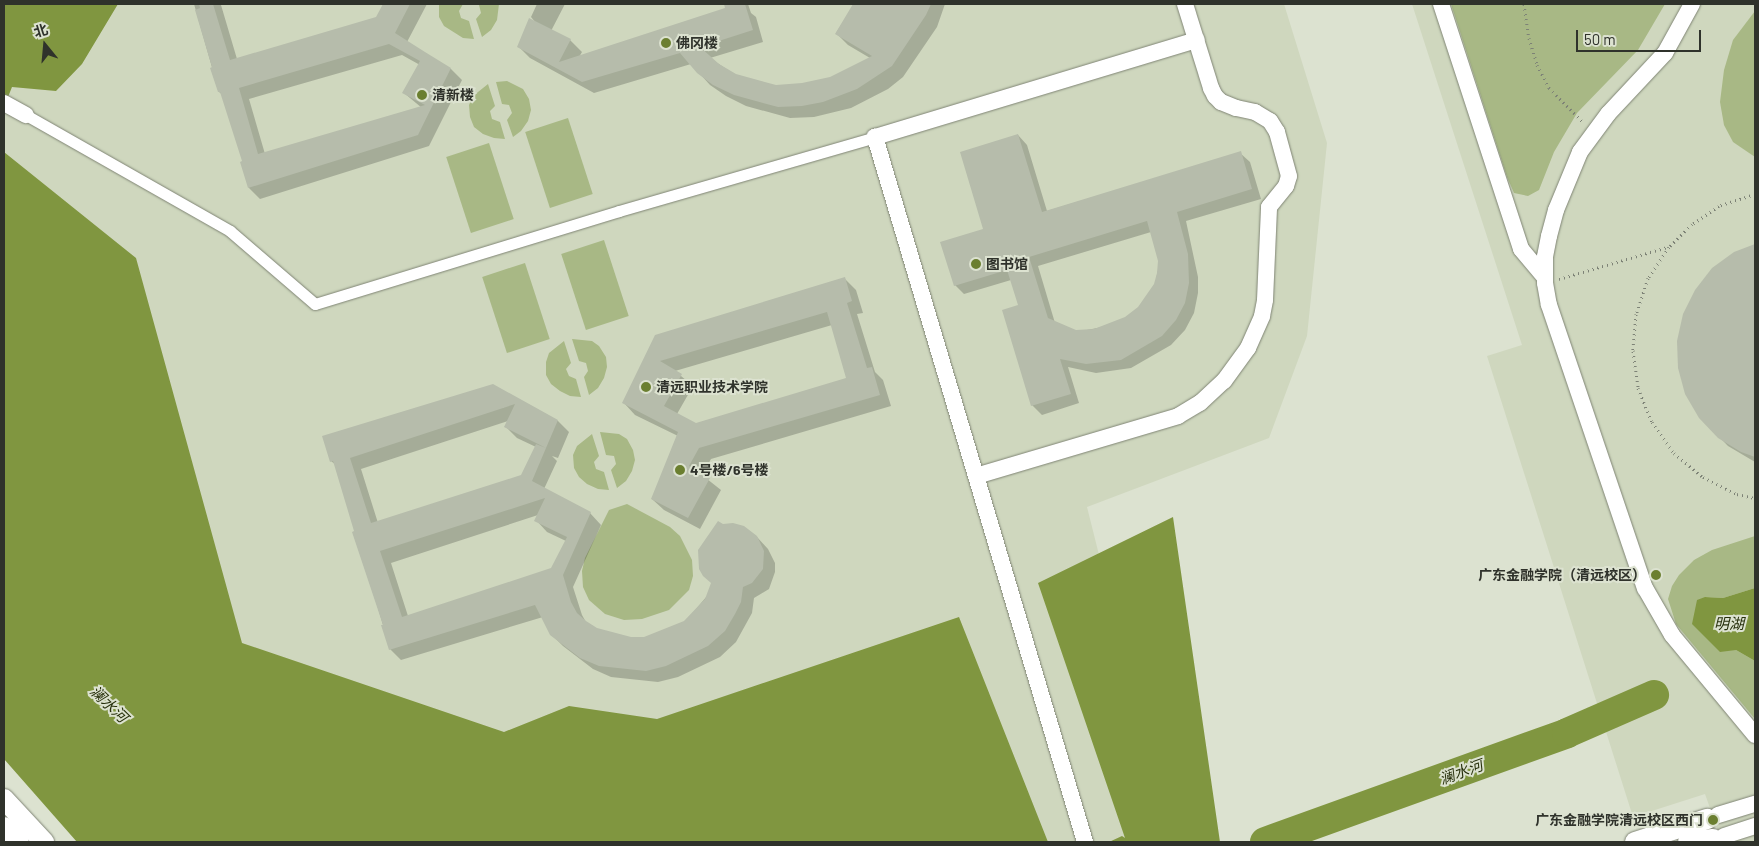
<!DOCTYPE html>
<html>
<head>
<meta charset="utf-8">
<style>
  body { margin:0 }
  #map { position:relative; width:1759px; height:846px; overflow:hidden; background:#dce2d0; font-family:Barlow,"Noto Sans SC",sans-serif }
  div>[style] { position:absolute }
  .built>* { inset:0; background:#cfd7be }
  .green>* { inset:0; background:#a8b885; transform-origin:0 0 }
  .water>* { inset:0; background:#809640 }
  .shadow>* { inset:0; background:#0003 }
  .river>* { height:30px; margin:-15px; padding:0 15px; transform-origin:15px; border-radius:15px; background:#809640 }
  .building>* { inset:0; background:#b6bcab }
  .path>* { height:3px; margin-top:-1.5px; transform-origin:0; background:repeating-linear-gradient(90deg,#7d8276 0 1px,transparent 0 5px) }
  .roads { filter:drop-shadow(0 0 1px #7f8474) drop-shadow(0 0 1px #7f8474) }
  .pedestrian>* { height:11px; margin:-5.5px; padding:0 5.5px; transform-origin:5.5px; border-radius:5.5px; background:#fff }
  .minor>* { height:16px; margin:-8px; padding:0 8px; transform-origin:8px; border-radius:8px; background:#fff }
  .tertiary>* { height:20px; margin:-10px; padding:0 10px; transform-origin:10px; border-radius:10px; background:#fff }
  .dots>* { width:14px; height:14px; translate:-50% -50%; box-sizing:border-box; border:2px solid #dce2d0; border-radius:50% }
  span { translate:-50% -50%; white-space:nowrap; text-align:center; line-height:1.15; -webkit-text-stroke:4px #dce2d0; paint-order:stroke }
  .poi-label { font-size:14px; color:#2f322b; font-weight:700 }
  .left { translate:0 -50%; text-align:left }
  .right { translate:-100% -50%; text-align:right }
  .water-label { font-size:15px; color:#27300c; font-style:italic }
  .frame { position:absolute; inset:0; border:5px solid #2f322b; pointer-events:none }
  .north { position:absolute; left:20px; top:20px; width:50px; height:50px; -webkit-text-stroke:4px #dce2d0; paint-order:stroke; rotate:343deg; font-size:14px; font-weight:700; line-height:20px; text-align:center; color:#2f322b }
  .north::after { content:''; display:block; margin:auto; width:18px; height:22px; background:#2f322b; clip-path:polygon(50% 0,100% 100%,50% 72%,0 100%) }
  .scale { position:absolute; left:1576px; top:30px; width:125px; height:22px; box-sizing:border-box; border:2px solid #2f322b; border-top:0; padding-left:6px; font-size:15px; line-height:18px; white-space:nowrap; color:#2f322b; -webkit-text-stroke:4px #dce2d0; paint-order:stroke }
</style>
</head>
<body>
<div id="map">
  <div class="built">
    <i style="clip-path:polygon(4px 4px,1284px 4px,1327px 143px,1307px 336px,1269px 438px,1087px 507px,1171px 842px,326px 842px,4px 460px)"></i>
    <i style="clip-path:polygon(1412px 4px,1755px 4px,1755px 842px,1722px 842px,1705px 794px,1633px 817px,1487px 356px,1522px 345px)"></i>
  </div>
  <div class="green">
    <i style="clip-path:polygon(439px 4px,463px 4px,459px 11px,461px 18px,469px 21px,474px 39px,463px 38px,444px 26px,439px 17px)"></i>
    <i style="clip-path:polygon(472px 4px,499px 4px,497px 20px,491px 30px,482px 37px,476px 19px,481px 13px,479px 5px)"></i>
    <i style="clip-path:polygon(1451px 4px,1665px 4px,1638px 50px,1577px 113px,1554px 152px,1539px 190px,1528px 196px,1514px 193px,1507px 177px)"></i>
    <i style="clip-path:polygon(1755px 11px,1755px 157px,1733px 142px,1724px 125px,1720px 102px,1724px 70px,1733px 40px)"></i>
    <i style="clip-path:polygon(507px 81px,523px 89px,529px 99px,531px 110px,528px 121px,521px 131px,513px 137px,507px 120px,512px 113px,509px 105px,502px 104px,496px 82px)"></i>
    <i style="clip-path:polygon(488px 84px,495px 106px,490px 111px,492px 119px,500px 122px,505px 139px,494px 138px,483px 134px,474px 127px,470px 117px,469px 105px,473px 96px)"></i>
    <i style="left:568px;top:118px;width:80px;height:45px;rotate:72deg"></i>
    <i style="left:489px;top:143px;width:80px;height:45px;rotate:72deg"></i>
    <i style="left:604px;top:240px;width:80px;height:45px;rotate:72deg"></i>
    <i style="left:525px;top:263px;width:80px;height:45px;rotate:72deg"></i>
    <i style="clip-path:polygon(572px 339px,592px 341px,599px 346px,606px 357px,607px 367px,604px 378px,598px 388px,589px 395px,584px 377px,588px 371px,586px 363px,579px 361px)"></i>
    <i style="clip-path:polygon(564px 341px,571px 363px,566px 369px,569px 376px,576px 379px,581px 397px,570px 396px,560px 391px,551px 384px,546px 375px,546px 362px,549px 353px)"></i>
    <i style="clip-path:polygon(600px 432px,619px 434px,627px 439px,633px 450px,635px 460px,632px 471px,626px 481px,617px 488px,611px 470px,616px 464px,614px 456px,606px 455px)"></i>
    <i style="clip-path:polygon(592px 434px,599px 456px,594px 462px,596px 469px,604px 472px,609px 490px,598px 489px,587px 484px,579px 477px,574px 468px,573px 455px,577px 446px)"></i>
    <i style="clip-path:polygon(627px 504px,670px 527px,680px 536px,692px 560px,693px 576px,689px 590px,669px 610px,642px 619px,624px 620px,605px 614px,589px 600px,583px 587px,582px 571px,585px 558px,609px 510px)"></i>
    <i style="clip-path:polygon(1755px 536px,1755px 588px,1723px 598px,1705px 597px,1736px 650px,1755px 661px,1755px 719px,1676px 624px,1668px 599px,1672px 586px,1679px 575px,1694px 560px,1712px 550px)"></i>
  </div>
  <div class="water">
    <i style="clip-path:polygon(4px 4px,118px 4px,82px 64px,56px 91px,12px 87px,4px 107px)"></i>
    <i style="clip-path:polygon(4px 152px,136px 258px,242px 643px,504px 732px,569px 706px,657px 719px,959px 617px,1048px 842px,77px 842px,4px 759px)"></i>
    <i style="clip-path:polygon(1173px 517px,1220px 842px,1109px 842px,1122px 836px,1125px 838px,1038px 583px)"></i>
    <i style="clip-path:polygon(1755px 588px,1755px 661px,1736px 650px,1720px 652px,1692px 624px,1697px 600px,1705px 597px,1723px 598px)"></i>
  </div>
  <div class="shadow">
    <i style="clip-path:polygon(evenodd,194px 4px,226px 4px,221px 5px,237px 59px,394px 13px,381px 4px,427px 4px,407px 42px,451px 69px,462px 80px,429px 146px,260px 199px,249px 188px,244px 162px,223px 95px,219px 92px,194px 4px,402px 55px,420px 65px,404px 93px,422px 108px,265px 154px,249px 99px,402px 55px)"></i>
    <i style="clip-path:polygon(537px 4px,565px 4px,551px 31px,570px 40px,582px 52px,579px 57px,727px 9px,725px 4px,748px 4px,751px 13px,756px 17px,763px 42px,710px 58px,735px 75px,776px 86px,802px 84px,830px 78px,870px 58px,848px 45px,836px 33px,855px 4px,945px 4px,937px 27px,903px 77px,888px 89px,851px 108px,814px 117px,790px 118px,746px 106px,726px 96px,710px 85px,691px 64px,594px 93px,530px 58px,518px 46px,536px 23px,531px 17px)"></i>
    <i style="clip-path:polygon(evenodd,1018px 135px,1027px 145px,1047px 211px,1240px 153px,1250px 162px,1261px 199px,1186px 221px,1198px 277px,1198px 293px,1194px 313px,1185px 330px,1171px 345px,1131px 368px,1096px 373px,1068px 367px,1079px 403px,1042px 415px,1032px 405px,1019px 306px,1011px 280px,964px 294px,955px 285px,985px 230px,1018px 135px,1151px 232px,1160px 261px,1155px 284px,1139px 308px,1125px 318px,1108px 326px,1076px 332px,1055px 323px,1038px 266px,1151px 232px)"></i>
    <i style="clip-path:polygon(1755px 245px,1755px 462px,1728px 446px,1700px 417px,1735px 253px)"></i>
    <i style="clip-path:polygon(evenodd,844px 278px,856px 290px,863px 313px,857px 314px,875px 372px,883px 380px,891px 406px,711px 459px,702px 475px,721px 490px,700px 529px,664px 510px,652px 499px,678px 436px,635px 415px,624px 403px,656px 336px,844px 278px,832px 325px,848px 379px,695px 424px,677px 414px,693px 386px,675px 371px,832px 325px)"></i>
    <i style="clip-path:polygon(evenodd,493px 385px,558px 421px,569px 432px,558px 458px,552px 456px,557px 461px,544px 489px,590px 513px,601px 525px,573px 587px,582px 615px,587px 624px,597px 629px,630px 638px,644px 638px,685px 622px,757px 537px,768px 549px,775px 563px,775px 572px,769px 589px,754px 598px,752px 613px,736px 642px,720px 657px,678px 677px,658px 682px,611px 677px,593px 669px,563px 646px,551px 634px,543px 617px,401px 660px,390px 649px,336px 465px,331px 461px,493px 385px,508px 421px,506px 427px,517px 438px,536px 447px,522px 476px,378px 523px,361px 469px,508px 421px,493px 385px,538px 515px,536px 520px,547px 532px,566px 541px,552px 569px,408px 616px,391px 563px,538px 515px)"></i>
  </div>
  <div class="river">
    <i style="left:1265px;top:842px;width:321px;rotate:-19.8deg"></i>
    <i style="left:1567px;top:733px;width:95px;rotate:-23.6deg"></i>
  </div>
  <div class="building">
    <i style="clip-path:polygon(199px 4px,213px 4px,230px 60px,376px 17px,383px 4px,410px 4px,395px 33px,425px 52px,420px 61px,389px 44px,239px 88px,258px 154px,425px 105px,402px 93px,425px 52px,451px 68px,418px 135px,248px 188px,240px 162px,242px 161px,220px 92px,218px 92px,210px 68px,212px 67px,195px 10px,200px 8px)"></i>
    <i style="clip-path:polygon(724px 4px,745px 4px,753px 30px,700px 47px,719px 64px,736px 74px,776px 85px,802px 83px,830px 77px,872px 56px,835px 34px,853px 4px,931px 4px,926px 15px,892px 66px,857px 89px,823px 102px,802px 106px,778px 107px,734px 95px,713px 85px,697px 73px,680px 53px,582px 82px,517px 47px,529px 18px,571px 39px,559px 62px,725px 8px)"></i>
    <i style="clip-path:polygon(evenodd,1018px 134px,1042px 212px,1241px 151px,1252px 189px,1177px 212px,1188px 254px,1189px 283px,1185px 303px,1176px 320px,1162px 336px,1121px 360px,1086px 364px,1060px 359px,1071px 394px,1031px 406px,1002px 310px,1018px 305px,1007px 270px,954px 286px,940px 242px,983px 229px,960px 152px,1018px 134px,1147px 221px,1158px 261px,1157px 273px,1154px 284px,1138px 307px,1125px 317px,1094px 329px,1076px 330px,1048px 318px,1029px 257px,1147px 221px)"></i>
    <i style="clip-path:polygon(1755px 244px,1755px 457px,1741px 452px,1718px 438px,1699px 418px,1685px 394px,1678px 368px,1677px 341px,1683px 314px,1695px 290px,1712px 268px,1734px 252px)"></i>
    <i style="clip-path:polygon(evenodd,845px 277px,852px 301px,847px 303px,867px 368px,872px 367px,880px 395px,699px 448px,689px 466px,710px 478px,688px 518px,651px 499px,678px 432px,622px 403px,655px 335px,845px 277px,827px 312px,846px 378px,696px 423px,664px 406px,682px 374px,660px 361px,827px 312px)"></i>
    <i style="clip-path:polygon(evenodd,493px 384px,558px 420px,546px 448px,504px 427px,515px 404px,350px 458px,371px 523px,521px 475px,536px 444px,546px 448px,532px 481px,591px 512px,563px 575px,571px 602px,577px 613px,586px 621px,597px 628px,631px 637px,644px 637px,684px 621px,705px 599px,711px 583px,703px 576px,699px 569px,698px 550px,718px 521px,723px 524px,733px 523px,744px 526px,757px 536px,764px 551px,763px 569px,752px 583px,743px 587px,741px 602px,735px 614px,725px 631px,708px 646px,666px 666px,646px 671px,599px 666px,580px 658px,550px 635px,535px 605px,389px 650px,381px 625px,383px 625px,352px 532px,354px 531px,333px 461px,330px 462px,322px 436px,493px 384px,545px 498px,534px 521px,567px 537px,551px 568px,402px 617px,380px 551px,545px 498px)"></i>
  </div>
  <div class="path">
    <i style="left:1524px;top:4px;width:34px;rotate:82deg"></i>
    <i style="left:1529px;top:38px;width:28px;rotate:73deg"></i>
    <i style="left:1537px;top:65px;width:26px;rotate:62deg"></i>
    <i style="left:1549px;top:88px;width:49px;rotate:45deg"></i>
    <i style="left:1755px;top:194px;width:38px;rotate:162deg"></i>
    <i style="left:1719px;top:206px;width:32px;rotate:146deg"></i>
    <i style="left:1692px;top:224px;width:33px;rotate:135deg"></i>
    <i style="left:1669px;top:247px;width:37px;rotate:124deg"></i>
    <i style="left:1648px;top:278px;width:38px;rotate:108deg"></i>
    <i style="left:1636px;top:314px;width:37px;rotate:95deg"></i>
    <i style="left:1633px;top:351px;width:37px;rotate:82deg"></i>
    <i style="left:1638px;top:388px;width:37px;rotate:68deg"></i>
    <i style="left:1652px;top:422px;width:38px;rotate:55deg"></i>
    <i style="left:1674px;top:453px;width:38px;rotate:40deg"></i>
    <i style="left:1703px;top:477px;width:38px;rotate:27deg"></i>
    <i style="left:1737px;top:494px;width:18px;rotate:13deg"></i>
    <i style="left:1559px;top:279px;width:114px;rotate:-16.4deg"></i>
  </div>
  <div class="roads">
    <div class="pedestrian">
      <i style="left:26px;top:115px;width:235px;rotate:29.6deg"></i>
      <i style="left:230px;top:231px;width:112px;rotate:40.7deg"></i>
      <i style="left:315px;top:304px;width:318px;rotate:-17deg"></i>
      <i style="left:619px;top:211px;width:266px;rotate:-16.1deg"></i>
    </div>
    <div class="minor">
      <i style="left:1441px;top:4px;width:258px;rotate:71.9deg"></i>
      <i style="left:1521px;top:249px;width:35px;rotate:50deg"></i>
      <i style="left:1692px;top:4px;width:56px;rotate:118.9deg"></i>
      <i style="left:1665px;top:53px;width:83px;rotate:133.1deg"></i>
      <i style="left:1608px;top:114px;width:47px;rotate:126.4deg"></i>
      <i style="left:1580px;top:152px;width:63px;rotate:112.5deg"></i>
      <i style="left:1556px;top:210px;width:27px;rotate:105deg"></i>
      <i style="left:1549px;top:236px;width:21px;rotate:101deg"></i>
      <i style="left:1545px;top:257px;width:26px;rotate:90deg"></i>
      <i style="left:1545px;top:283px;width:22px;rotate:80deg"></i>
      <i style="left:1549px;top:305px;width:299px;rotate:71.3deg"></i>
      <i style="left:1645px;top:588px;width:54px;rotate:60.1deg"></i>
      <i style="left:1672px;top:635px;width:130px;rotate:50.3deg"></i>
      <i style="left:4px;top:103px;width:25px;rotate:29deg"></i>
      <i style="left:976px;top:476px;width:211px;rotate:-16.5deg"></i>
      <i style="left:1178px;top:416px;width:26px;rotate:-31deg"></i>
      <i style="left:1200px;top:403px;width:33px;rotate:-43deg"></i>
      <i style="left:1224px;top:381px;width:41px;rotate:-54deg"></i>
      <i style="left:1248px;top:348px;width:35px;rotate:-66deg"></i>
      <i style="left:1262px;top:316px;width:16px;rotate:-79deg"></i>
      <i style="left:1265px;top:300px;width:93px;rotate:-87.5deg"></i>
      <i style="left:1269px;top:207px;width:27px;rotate:-51deg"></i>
      <i style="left:1286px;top:186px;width:10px;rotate:-73deg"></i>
      <i style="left:1289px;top:176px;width:46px;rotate:-105.3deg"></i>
      <i style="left:1277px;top:132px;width:13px;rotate:-122deg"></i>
      <i style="left:1270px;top:121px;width:17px;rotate:-149deg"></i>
      <i style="left:1255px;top:112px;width:19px;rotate:-168deg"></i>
      <i style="left:1236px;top:108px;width:16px;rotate:-158deg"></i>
      <i style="left:1221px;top:102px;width:8px;rotate:-135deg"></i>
      <i style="left:1215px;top:96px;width:9px;rotate:-117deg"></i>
      <i style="left:1211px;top:88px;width:88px;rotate:-107.2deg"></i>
      <i style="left:1718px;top:815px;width:39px;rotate:-17deg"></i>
      <i style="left:1724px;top:836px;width:33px;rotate:-18deg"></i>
      <i style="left:1085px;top:842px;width:736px;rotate:-106.59deg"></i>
      <i style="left:875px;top:137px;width:336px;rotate:-16.8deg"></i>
    </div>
    <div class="tertiary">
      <i style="left:4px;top:799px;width:59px;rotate:47.1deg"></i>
      <i style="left:4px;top:827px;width:21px;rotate:45deg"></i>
      <i style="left:1635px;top:842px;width:76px;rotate:-17.7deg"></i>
      <i style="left:1688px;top:842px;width:25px;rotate:-7deg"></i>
    </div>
  </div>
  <div class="dots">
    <i style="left:666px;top:43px;background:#6b7f30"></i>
    <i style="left:422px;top:95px;background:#6b7f30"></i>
    <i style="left:976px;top:264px;background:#6b7f30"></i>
    <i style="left:646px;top:387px;background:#6b7f30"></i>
    <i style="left:680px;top:470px;background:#6b7f30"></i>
    <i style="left:1656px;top:575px;background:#6b7f30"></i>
    <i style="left:1713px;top:820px;background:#6b7f30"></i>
  </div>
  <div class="poi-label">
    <span class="left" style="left:676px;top:43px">佛冈楼</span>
    <span class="left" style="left:432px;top:95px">清新楼</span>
    <span class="left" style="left:986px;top:264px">图书馆</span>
    <span class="left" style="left:656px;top:387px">清远职业技术学院</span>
    <span class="left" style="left:690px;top:470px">4号楼/6号楼</span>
    <span class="right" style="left:1646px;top:575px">广东金融学院（清远校区）</span>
    <span class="right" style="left:1703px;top:820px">广东金融学院清远校区西门</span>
  </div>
  <div class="water-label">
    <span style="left:1729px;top:624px">明湖</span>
    <span style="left:109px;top:704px;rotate:44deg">澜水河</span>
    <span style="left:1461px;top:772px;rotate:-20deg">澜水河</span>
  </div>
  <div class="frame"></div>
  <div class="north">北</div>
  <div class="scale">50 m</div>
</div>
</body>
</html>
